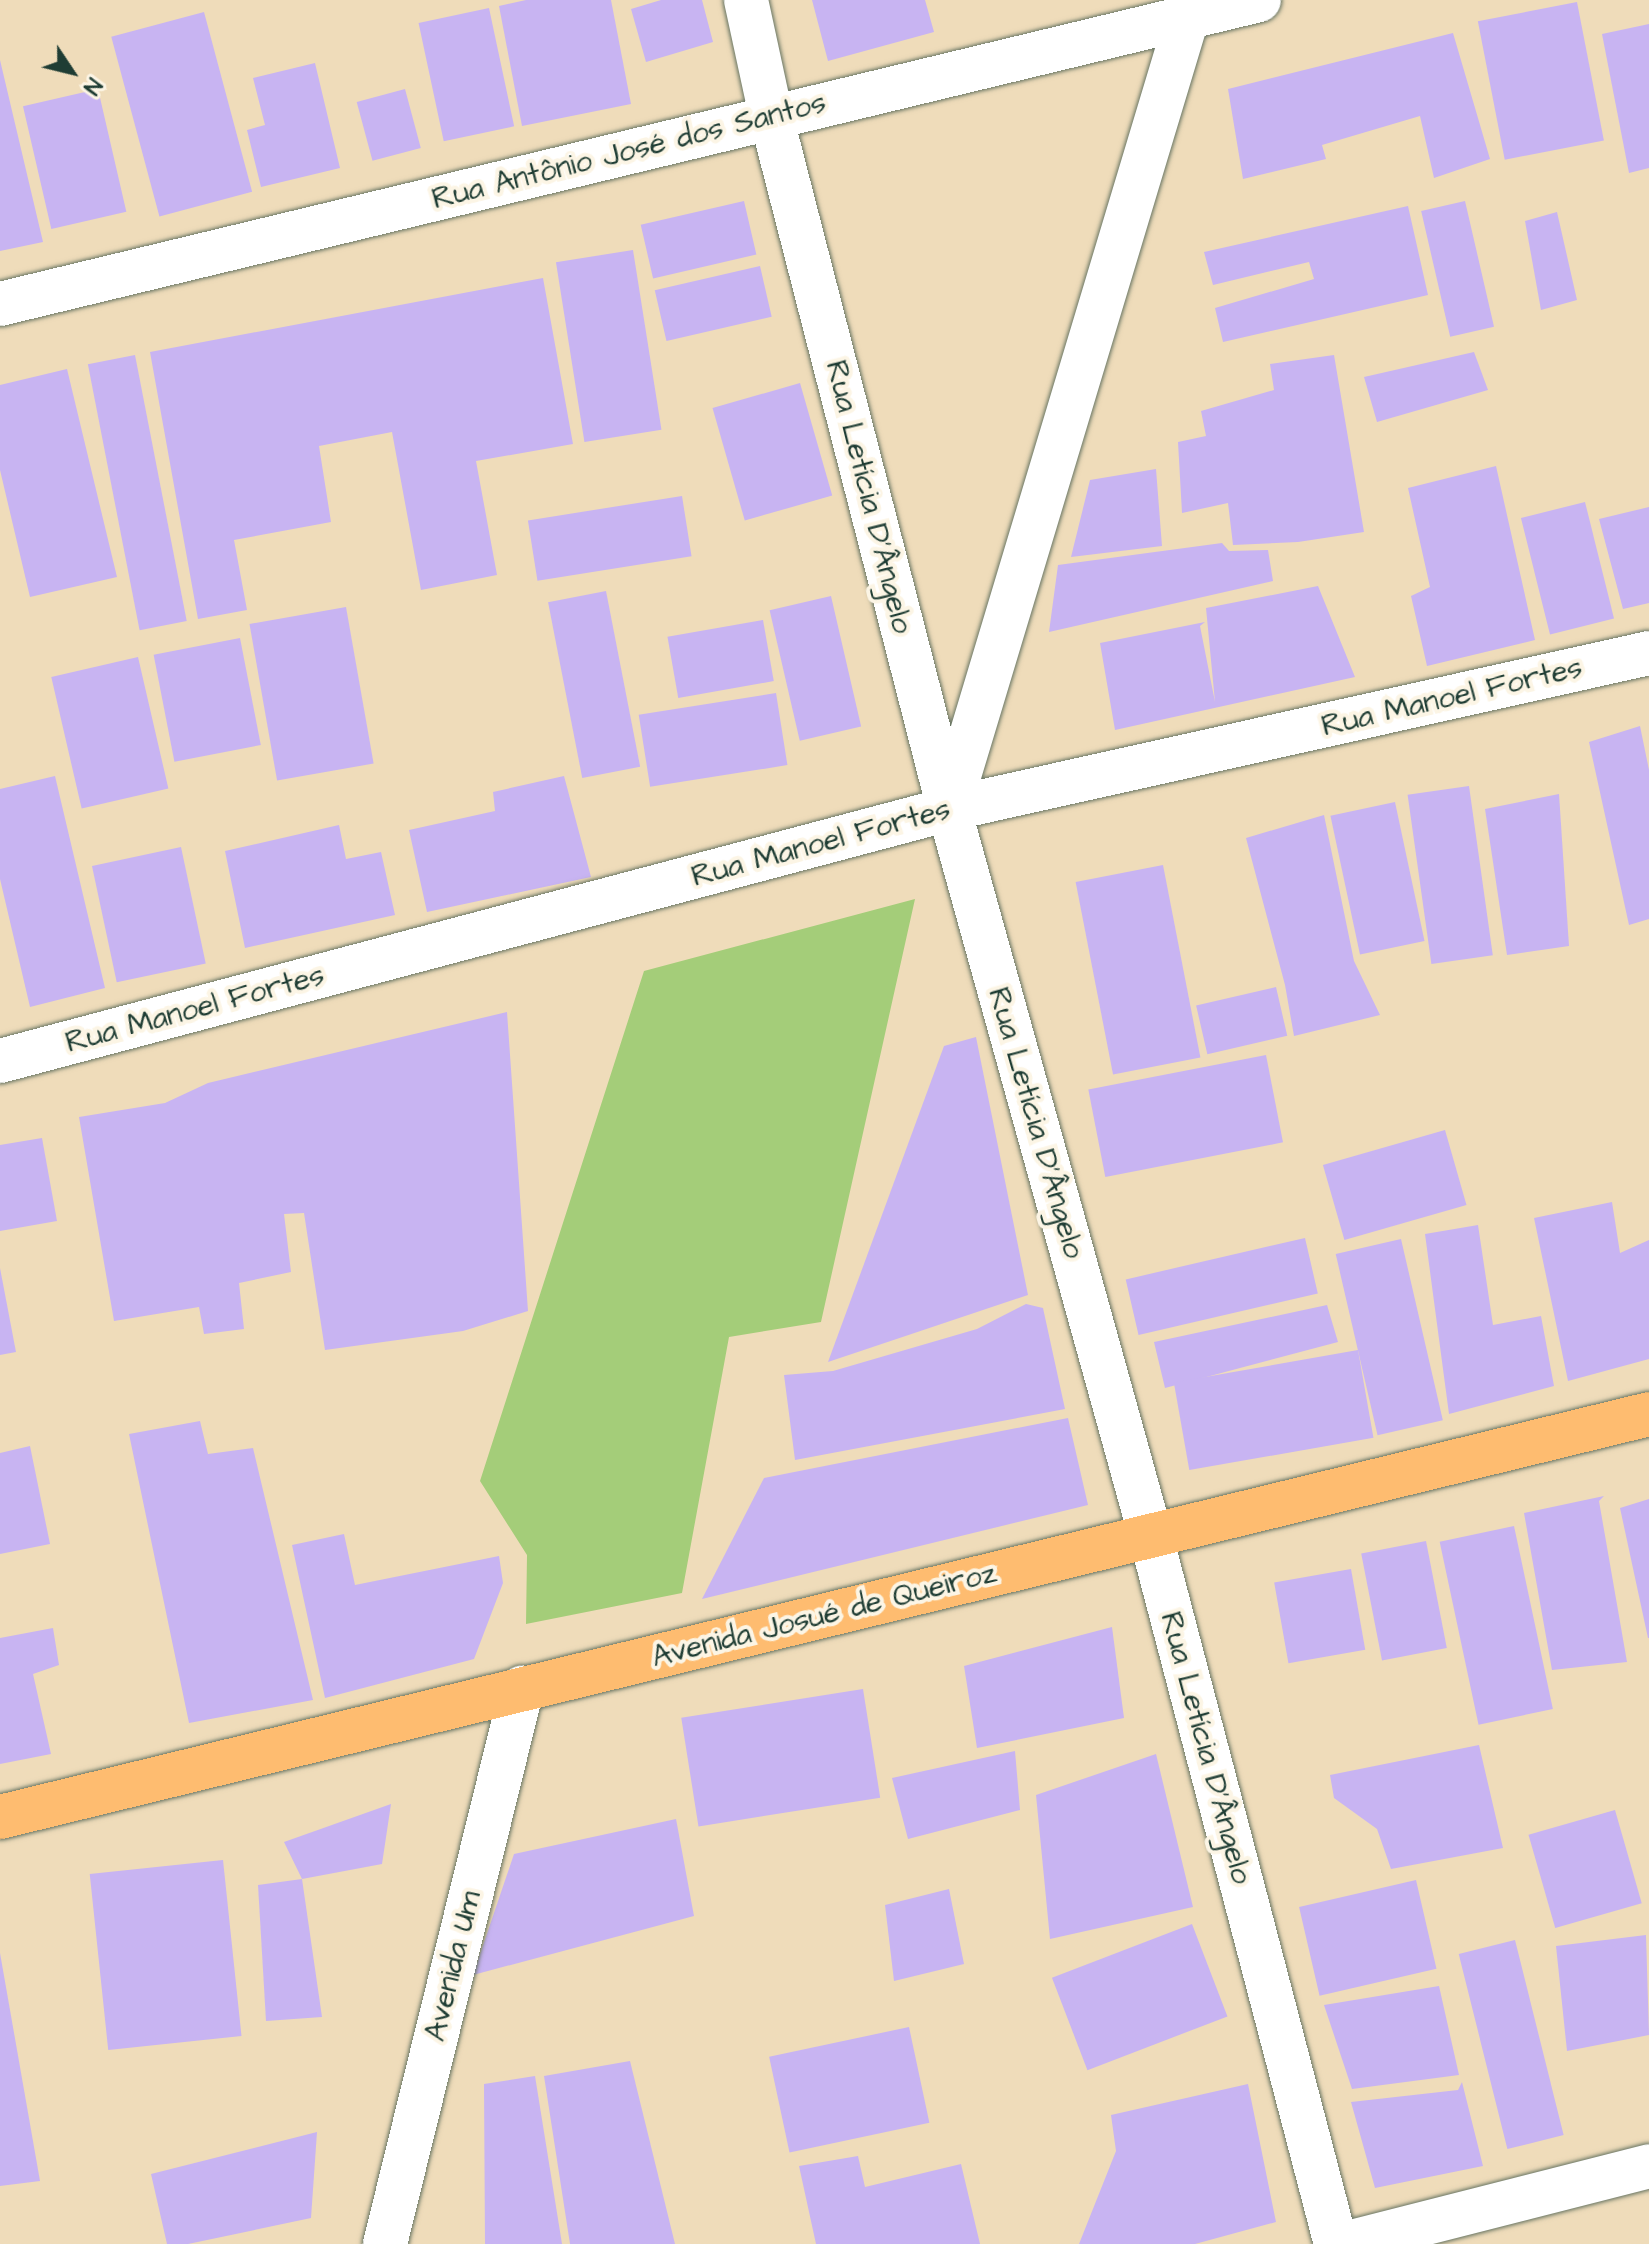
<!DOCTYPE html>
<html>
<head>
<meta charset="utf-8">
<style>
  body { margin:0 }
  #map { position:relative; width:1649px; height:2244px; overflow:hidden; background:#efdcba; font-family:"Architects Daughter",sans-serif }
  div>[style] { position:absolute }
  .green>* { inset:0; background:#a4cd79 }
  .building>* { inset:0; background:#c8b4f2; transform-origin:0 0 }
  .roads { filter:drop-shadow(0 0 2px #687563) drop-shadow(0 0 2px #687563) }
  .minor>* { height:44px; margin:-22px; padding:0 22px; transform-origin:22px; border-radius:22px; background:#fff }
  .major>* { height:44px; margin:-22px; padding:0 22px; transform-origin:22px; border-radius:22px; background:#febc70 }
  span { translate:-50% -50%; white-space:nowrap; text-align:center; line-height:1.15; -webkit-text-stroke:8px #fcf5e5; paint-order:stroke }
  .street-label { font-size:30px; color:#1f3d34 }
  .north { position:absolute; left:32px; top:32px; width:80px; height:80px; -webkit-text-stroke:6px #fcf5e5; paint-order:stroke; rotate:125deg; font-size:22px; font-weight:700; line-height:32px; text-align:center; color:#1f3d34 }
  .north::after { content:''; display:block; margin:auto; width:28px; height:36px; background:#1f3d34; clip-path:polygon(50% 0,100% 100%,50% 72%,0 100%) }
</style>
</head>
<body>
<div id="map">
  <div class="green">
    <i style="clip-path:polygon(915px 899px,821px 1322px,729px 1337px,682px 1593px,526px 1624px,527px 1555px,480px 1481px,644px 971px)"></i>
  </div>
  <div class="building">
    <i style="clip-path:polygon(526px 0,611px 0,631px 104px,522px 126px,499px 6px)"></i>
    <i style="clip-path:polygon(661px 0,702px 0,713px 42px,646px 62px,631px 9px)"></i>
    <i style="clip-path:polygon(812px 0,925px 0,934px 32px,828px 61px)"></i>
    <i style="left:1577px;top:2px;width:141px;height:101px;rotate:79deg"></i>
    <i style="left:489px;top:8px;width:121px;height:72px;rotate:78deg"></i>
    <i style="left:204px;top:12px;width:186px;height:96px;rotate:75deg"></i>
    <i style="clip-path:polygon(1649px 24px,1649px 168px,1629px 173px,1602px 34px)"></i>
    <i style="clip-path:polygon(1453px 33px,1490px 159px,1434px 178px,1420px 116px,1322px 145px,1326px 159px,1243px 179px,1228px 89px)"></i>
    <i style="clip-path:polygon(0 60px,43px 242px,0 251px)"></i>
    <i style="clip-path:polygon(315px 63px,340px 168px,261px 187px,247px 130px,265px 125px,253px 78px)"></i>
    <i style="left:98px;top:89px;width:126px;height:77px;rotate:77deg"></i>
    <i style="left:405px;top:89px;width:61px;height:50px;rotate:75deg"></i>
    <i style="left:744px;top:201px;width:55px;height:106px;rotate:77deg"></i>
    <i style="left:1465px;top:201px;width:129px;height:45px;rotate:77deg"></i>
    <i style="clip-path:polygon(1408px 206px,1428px 295px,1223px 342px,1215px 308px,1314px 279px,1309px 262px,1213px 285px,1204px 252px)"></i>
    <i style="clip-path:polygon(1557px 212px,1577px 300px,1541px 310px,1525px 221px)"></i>
    <i style="left:633px;top:250px;width:182px;height:78px;rotate:81deg"></i>
    <i style="left:760px;top:266px;width:52px;height:108px;rotate:77deg"></i>
    <i style="clip-path:polygon(543px 278px,573px 444px,476px 461px,497px 575px,421px 590px,392px 432px,319px 446px,331px 522px,234px 540px,247px 610px,198px 619px,150px 352px)"></i>
    <i style="clip-path:polygon(1474px 352px,1488px 390px,1377px 422px,1364px 377px)"></i>
    <i style="left:135px;top:355px;width:271px;height:48px;rotate:79deg"></i>
    <i style="clip-path:polygon(1334px 355px,1364px 532px,1298px 542px,1233px 545px,1228px 503px,1182px 513px,1178px 442px,1206px 436px,1201px 411px,1274px 390px,1270px 364px)"></i>
    <i style="clip-path:polygon(67px 369px,117px 577px,30px 597px,0 470px,0 385px)"></i>
    <i style="left:800px;top:383px;width:117px;height:91px;rotate:74deg"></i>
    <i style="clip-path:polygon(1496px 466px,1535px 640px,1427px 666px,1411px 596px,1430px 587px,1408px 488px)"></i>
    <i style="clip-path:polygon(1156px 469px,1162px 546px,1071px 557px,1090px 480px)"></i>
    <i style="left:682px;top:496px;width:61px;height:156px;rotate:81deg"></i>
    <i style="left:1585px;top:502px;width:120px;height:66px;rotate:76deg"></i>
    <i style="clip-path:polygon(1649px 507px,1649px 603px,1623px 609px,1599px 519px)"></i>
    <i style="clip-path:polygon(1222px 543px,1229px 551px,1268px 550px,1273px 581px,1049px 632px,1058px 565px)"></i>
    <i style="clip-path:polygon(1318px 586px,1355px 677px,1115px 730px,1100px 643px,1205px 622px,1200px 626px,1215px 702px,1206px 608px)"></i>
    <i style="left:606px;top:591px;width:179px;height:59px;rotate:79deg"></i>
    <i style="left:831px;top:596px;width:134px;height:63px;rotate:77deg"></i>
    <i style="left:346px;top:607px;width:159px;height:98px;rotate:80deg"></i>
    <i style="left:763px;top:620px;width:62px;height:97px;rotate:80deg"></i>
    <i style="left:240px;top:638px;width:109px;height:88px;rotate:79deg"></i>
    <i style="left:138px;top:657px;width:135px;height:89px;rotate:77deg"></i>
    <i style="left:776px;top:693px;width:73px;height:139px;rotate:81deg"></i>
    <i style="clip-path:polygon(1640px 726px,1649px 770px,1649px 919px,1629px 925px,1589px 742px)"></i>
    <i style="clip-path:polygon(55px 776px,105px 988px,30px 1007px,0 879px,0 789px)"></i>
    <i style="clip-path:polygon(564px 776px,591px 877px,427px 912px,409px 830px,495px 811px,493px 792px)"></i>
    <i style="left:1469px;top:786px;width:171px;height:62px;rotate:82deg"></i>
    <i style="clip-path:polygon(1559px 794px,1569px 946px,1507px 955px,1485px 809px)"></i>
    <i style="left:1395px;top:802px;width:142px;height:66px;rotate:78deg"></i>
    <i style="clip-path:polygon(1324px 815px,1354px 961px,1380px 1015px,1294px 1036px,1285px 985px,1246px 838px)"></i>
    <i style="clip-path:polygon(339px 825px,346px 859px,381px 852px,395px 915px,245px 948px,225px 851px)"></i>
    <i style="left:181px;top:847px;width:119px;height:91px;rotate:78deg"></i>
    <i style="left:1163px;top:865px;width:196px;height:89px;rotate:79deg"></i>
    <i style="left:1276px;top:987px;width:50px;height:82px;rotate:77deg"></i>
    <i style="clip-path:polygon(507px 1012px,528px 1311px,463px 1331px,325px 1350px,304px 1213px,284px 1214px,291px 1272px,239px 1283px,244px 1329px,204px 1334px,199px 1307px,114px 1321px,79px 1117px,165px 1103px,208px 1083px)"></i>
    <i style="clip-path:polygon(976px 1037px,1028px 1295px,828px 1362px,944px 1046px)"></i>
    <i style="left:1266px;top:1055px;width:89px;height:181px;rotate:79deg"></i>
    <i style="left:1445px;top:1130px;width:78px;height:127px;rotate:74deg"></i>
    <i style="clip-path:polygon(42px 1138px,57px 1221px,0 1231px,0 1145px)"></i>
    <i style="clip-path:polygon(1612px 1202px,1620px 1253px,1649px 1240px,1649px 1359px,1568px 1381px,1534px 1218px)"></i>
    <i style="clip-path:polygon(1478px 1225px,1493px 1325px,1541px 1316px,1554px 1386px,1449px 1414px,1425px 1234px)"></i>
    <i style="left:1305px;top:1238px;width:57px;height:184px;rotate:77deg"></i>
    <i style="left:1401px;top:1239px;width:186px;height:67px;rotate:77deg"></i>
    <i style="clip-path:polygon(0 1268px,16px 1352px,0 1355px)"></i>
    <i style="clip-path:polygon(1026px 1304px,1043px 1308px,1065px 1409px,795px 1460px,784px 1375px,833px 1371px,977px 1329px)"></i>
    <i style="clip-path:polygon(1327px 1305px,1338px 1342px,1165px 1388px,1154px 1342px)"></i>
    <i style="left:1358px;top:1350px;width:89px;height:187px;rotate:80deg"></i>
    <i style="clip-path:polygon(1068px 1418px,1088px 1505px,702px 1599px,764px 1478px)"></i>
    <i style="clip-path:polygon(200px 1421px,208px 1454px,253px 1448px,313px 1700px,189px 1723px,129px 1434px)"></i>
    <i style="clip-path:polygon(30px 1446px,50px 1544px,0 1554px,0 1453px)"></i>
    <i style="clip-path:polygon(1604px 1496px,1599px 1501px,1627px 1662px,1552px 1670px,1524px 1513px)"></i>
    <i style="clip-path:polygon(1649px 1499px,1649px 1638px,1648px 1638px,1620px 1508px)"></i>
    <i style="left:1514px;top:1526px;width:187px;height:76px;rotate:78deg"></i>
    <i style="clip-path:polygon(344px 1534px,355px 1585px,499px 1556px,503px 1583px,474px 1659px,325px 1698px,292px 1545px)"></i>
    <i style="left:1426px;top:1541px;width:109px;height:66px;rotate:79deg"></i>
    <i style="left:1351px;top:1569px;width:82px;height:78px;rotate:80deg"></i>
    <i style="clip-path:polygon(1112px 1627px,1124px 1718px,977px 1748px,964px 1666px)"></i>
    <i style="clip-path:polygon(53px 1628px,59px 1665px,33px 1674px,51px 1754px,0 1764px,0 1638px)"></i>
    <i style="left:863px;top:1689px;width:110px;height:184px;rotate:81deg"></i>
    <i style="clip-path:polygon(1479px 1745px,1503px 1848px,1391px 1869px,1377px 1829px,1334px 1798px,1330px 1775px)"></i>
    <i style="clip-path:polygon(1015px 1751px,1020px 1810px,908px 1839px,892px 1778px)"></i>
    <i style="clip-path:polygon(1156px 1754px,1193px 1907px,1050px 1939px,1036px 1795px)"></i>
    <i style="clip-path:polygon(391px 1804px,382px 1864px,302px 1879px,284px 1842px)"></i>
    <i style="left:1615px;top:1810px;width:97px;height:90px;rotate:74deg"></i>
    <i style="clip-path:polygon(676px 1819px,694px 1916px,473px 1975px,514px 1854px)"></i>
    <i style="left:223px;top:1860px;width:177px;height:134px;rotate:84deg"></i>
    <i style="clip-path:polygon(302px 1879px,322px 2017px,266px 2021px,258px 1885px)"></i>
    <i style="left:1416px;top:1880px;width:91px;height:120px;rotate:77deg"></i>
    <i style="clip-path:polygon(949px 1889px,964px 1964px,894px 1981px,885px 1905px)"></i>
    <i style="left:1192px;top:1924px;width:99px;height:150px;rotate:69deg"></i>
    <i style="clip-path:polygon(1646px 1935px,1649px 2035px,1567px 2051px,1556px 1946px)"></i>
    <i style="left:1515px;top:1940px;width:201px;height:58px;rotate:76deg"></i>
    <i style="clip-path:polygon(0 1953px,40px 2181px,0 2186px)"></i>
    <i style="clip-path:polygon(1439px 1986px,1459px 2075px,1352px 2089px,1324px 2005px)"></i>
    <i style="left:909px;top:2027px;width:98px;height:143px;rotate:78deg"></i>
    <i style="clip-path:polygon(630px 2061px,675px 2244px,570px 2244px,544px 2076px)"></i>
    <i style="clip-path:polygon(535px 2076px,562px 2244px,485px 2244px,484px 2084px)"></i>
    <i style="clip-path:polygon(1462px 2082px,1483px 2166px,1375px 2188px,1351px 2102px,1458px 2090px)"></i>
    <i style="clip-path:polygon(1248px 2084px,1276px 2222px,1195px 2244px,1079px 2244px,1116px 2151px,1111px 2115px)"></i>
    <i style="clip-path:polygon(317px 2132px,311px 2218px,188px 2244px,167px 2244px,151px 2174px)"></i>
    <i style="clip-path:polygon(858px 2156px,865px 2187px,961px 2164px,980px 2244px,816px 2244px,799px 2166px)"></i>
  </div>
  <div class="roads">
    <div class="minor">
      <i style="left:746px;top:0;width:119px;rotate:77.8deg"></i>
      <i style="left:771px;top:116px;width:715px;rotate:75.59deg"></i>
      <i style="left:949px;top:809px;width:756px;rotate:74.49deg"></i>
      <i style="left:1151px;top:1537px;width:731px;rotate:75.34deg"></i>
      <i style="left:0;top:304px;width:1295px;rotate:-13.57deg"></i>
      <i style="left:949px;top:809px;width:826px;rotate:-73.25deg"></i>
      <i style="left:1187px;top:18px;width:18px;rotate:-87deg"></i>
      <i style="left:0;top:1061px;width:982px;rotate:-14.87deg"></i>
      <i style="left:949px;top:809px;width:717px;rotate:-12.56deg"></i>
      <i style="left:385px;top:2244px;width:573px;rotate:-76.16deg"></i>
      <i style="left:1344px;top:2244px;width:315px;rotate:-14.3deg"></i>
    </div>
    <div class="major">
      <i style="left:0;top:1817px;width:1698px;rotate:-13.73deg"></i>
    </div>
  </div>
  <div class="street-label">
    <span style="left:629px;top:151px;rotate:-14deg">Rua Antônio José dos Santos</span>
    <span style="left:869px;top:497px;rotate:76deg">Rua Letícia D'Ângelo</span>
    <span style="left:1452px;top:697px;rotate:-13deg">Rua Manoel Fortes</span>
    <span style="left:821px;top:843px;rotate:-15deg">Rua Manoel Fortes</span>
    <span style="left:195px;top:1009px;rotate:-15deg">Rua Manoel Fortes</span>
    <span style="left:1036px;top:1123px;rotate:74deg">Rua Letícia D'Ângelo</span>
    <span style="left:824px;top:1615px;rotate:-14deg">Avenida Josué de Queiroz</span>
    <span style="left:1206px;top:1748px;rotate:75deg">Rua Letícia D'Ângelo</span>
    <span style="left:453px;top:1966px;rotate:-76deg">Avenida Um</span>
  </div>
  <div class="north">N</div>
</div>
</body>
</html>
